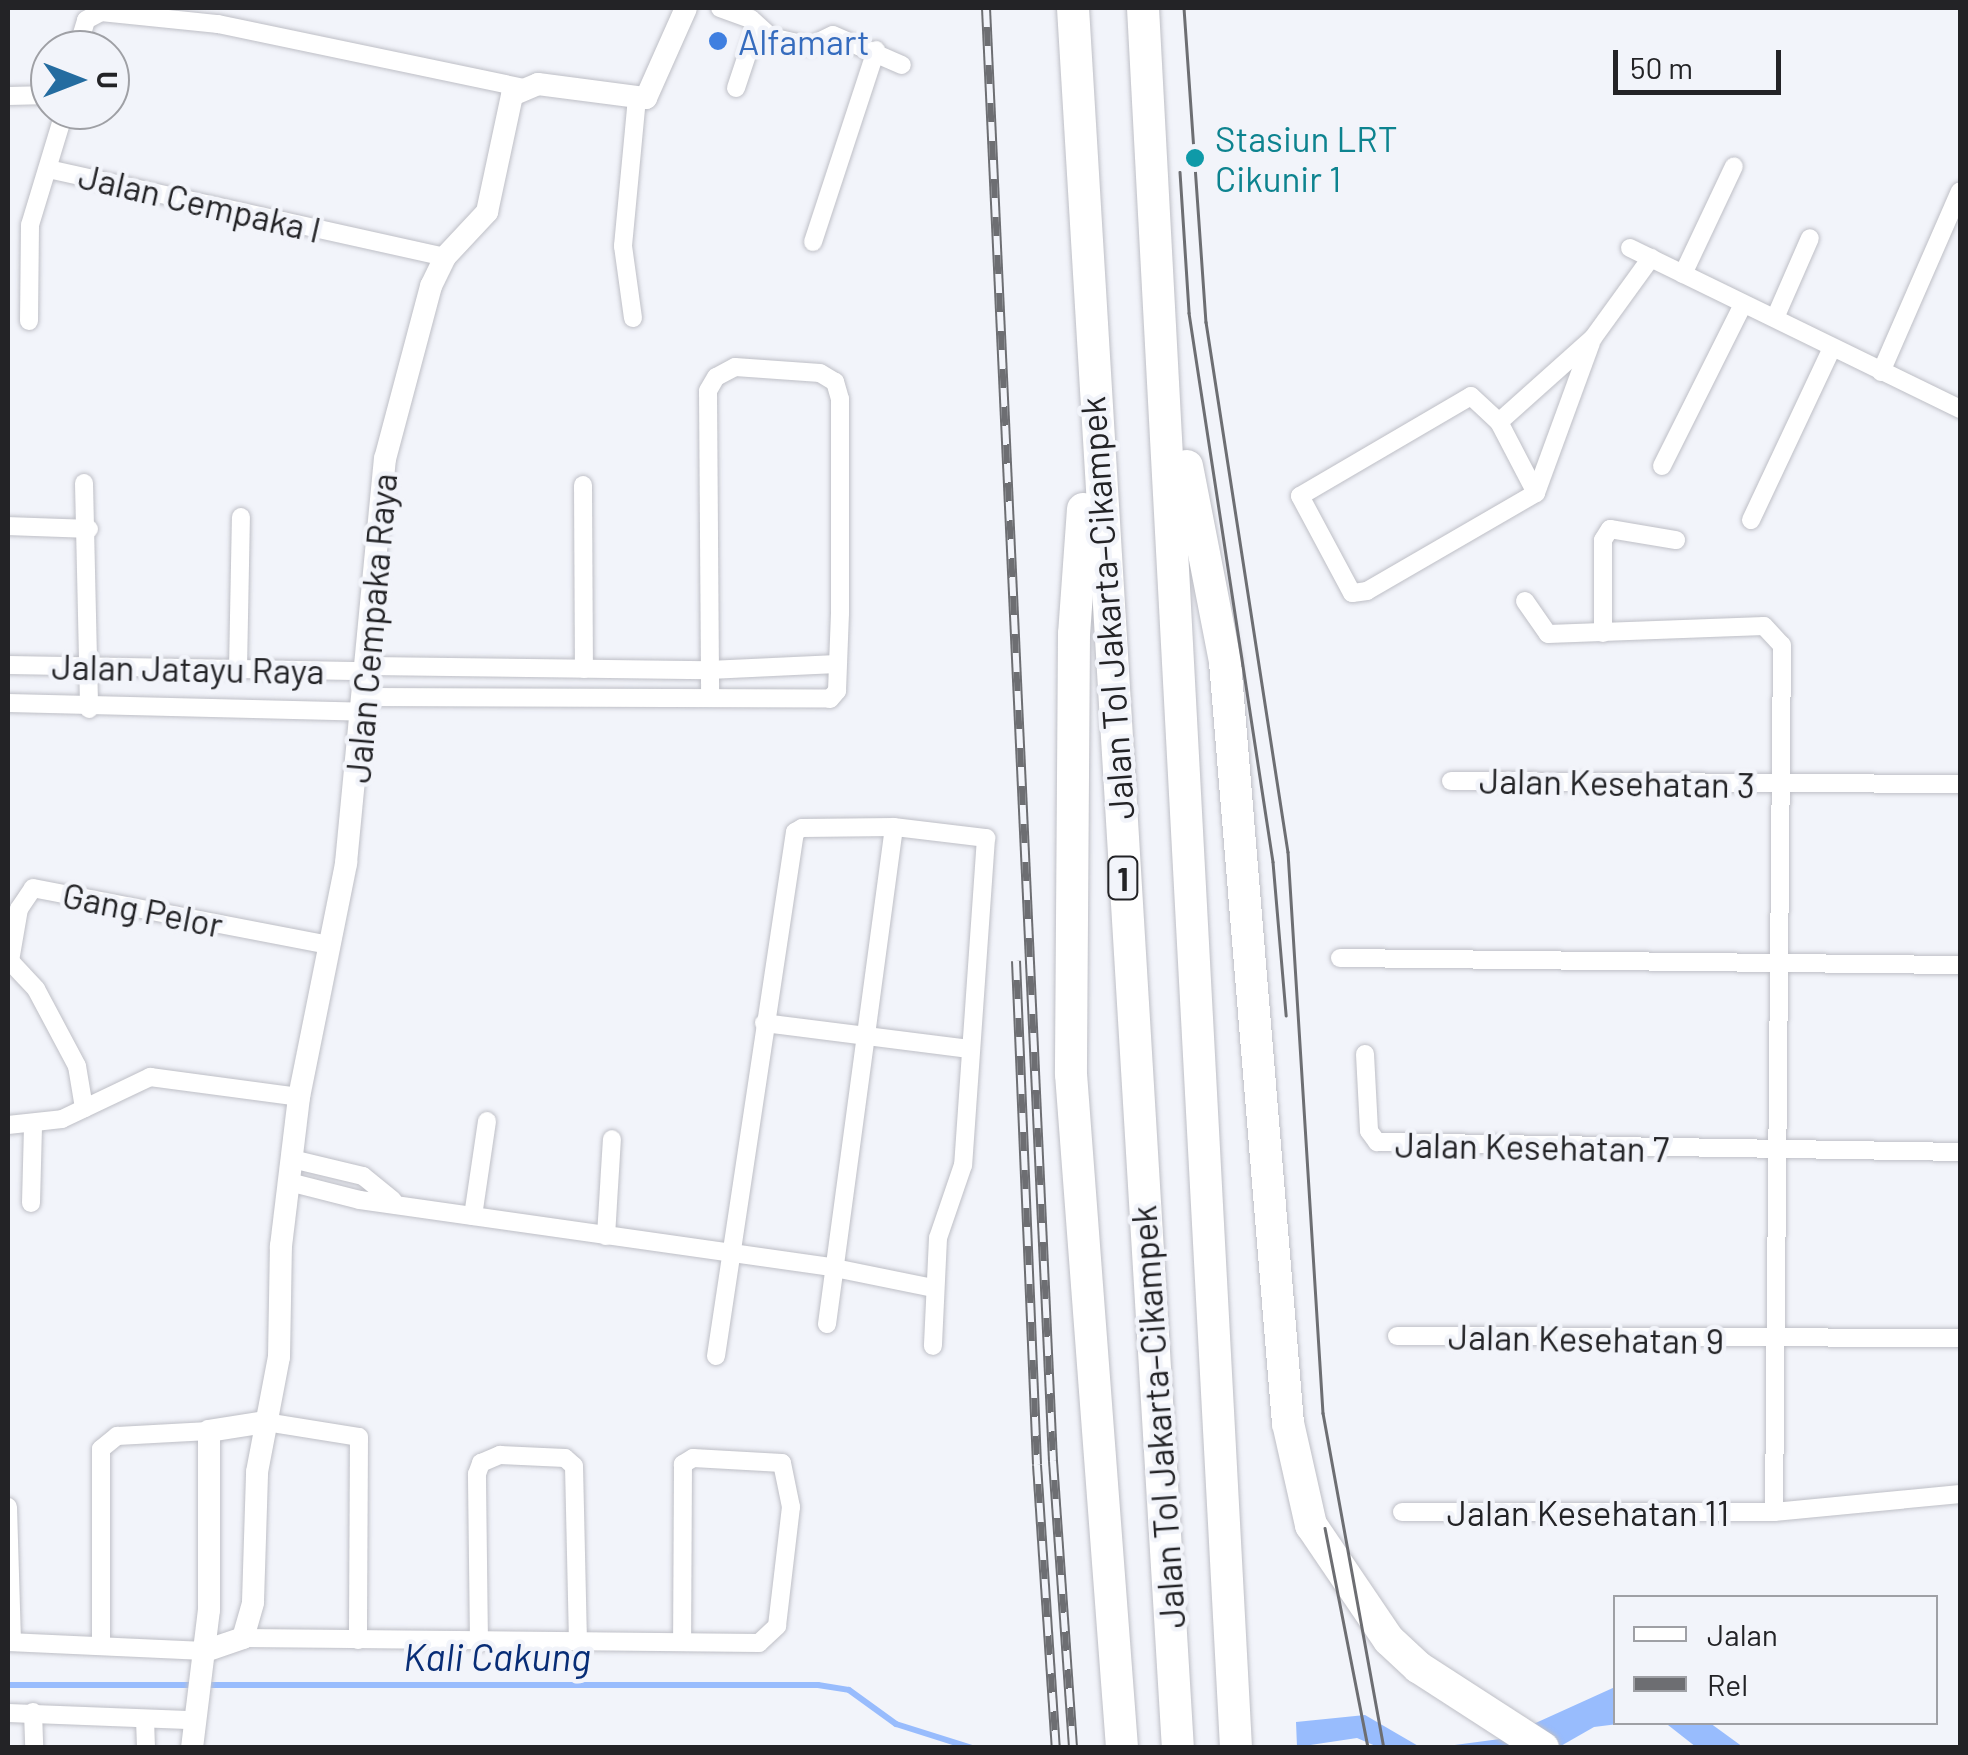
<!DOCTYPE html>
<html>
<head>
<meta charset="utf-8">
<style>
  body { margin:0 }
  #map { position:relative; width:1968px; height:1755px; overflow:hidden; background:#f2f4fa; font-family:Barlow,sans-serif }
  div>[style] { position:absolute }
  .water>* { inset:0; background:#98bcfd }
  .stream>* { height:6px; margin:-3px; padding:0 3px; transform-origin:3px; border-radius:3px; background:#98bcfd }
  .roads { filter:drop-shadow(0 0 2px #bebfc6) drop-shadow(0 0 2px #bebfc6) }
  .minor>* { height:18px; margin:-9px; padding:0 9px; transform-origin:9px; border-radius:9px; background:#fff }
  .tertiary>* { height:22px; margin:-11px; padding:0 11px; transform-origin:11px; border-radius:11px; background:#fff }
  .motorway>* { height:32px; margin:-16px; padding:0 16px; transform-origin:16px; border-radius:16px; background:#fff }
  .tram>* { height:2.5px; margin:-1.25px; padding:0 1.25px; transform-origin:1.25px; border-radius:1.25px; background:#6d6e72 }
  .rail>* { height:10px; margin-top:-5px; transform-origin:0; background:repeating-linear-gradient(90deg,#f2f4fa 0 19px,#6d6e72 0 38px); box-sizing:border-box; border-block:2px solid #6d6e72 }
  .dots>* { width:28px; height:28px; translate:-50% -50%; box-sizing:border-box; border:5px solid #f2f4fa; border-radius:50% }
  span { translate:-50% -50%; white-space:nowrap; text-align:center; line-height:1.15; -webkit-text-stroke:9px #f2f4fa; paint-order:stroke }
  .shield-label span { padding:2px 8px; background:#f2f4fa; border:2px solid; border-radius:8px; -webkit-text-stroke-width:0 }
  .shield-label { font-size:32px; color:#232326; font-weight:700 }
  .shop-label { font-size:35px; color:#366cbe }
  .left { translate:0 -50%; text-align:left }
  .culture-label { font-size:35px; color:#0d838f }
  .street-label { font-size:35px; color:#232326 }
  .water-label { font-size:38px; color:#082d76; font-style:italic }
  .frame { position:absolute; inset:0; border:10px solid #232326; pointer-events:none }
  .legend { position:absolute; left:1613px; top:1595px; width:325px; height:130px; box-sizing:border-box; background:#f2f4fa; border:2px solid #9fa0a5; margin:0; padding:12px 18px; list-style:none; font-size:30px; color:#232326 }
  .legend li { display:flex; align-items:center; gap:20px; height:50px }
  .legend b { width:50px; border:2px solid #9fa0a5 }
  .north { position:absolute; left:30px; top:30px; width:100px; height:100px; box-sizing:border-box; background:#f2f4fa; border:2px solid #9fa0a5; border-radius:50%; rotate:90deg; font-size:28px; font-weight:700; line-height:40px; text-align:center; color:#232326 }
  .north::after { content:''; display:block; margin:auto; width:35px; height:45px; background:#246ca0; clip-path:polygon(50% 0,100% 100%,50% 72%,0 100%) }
  .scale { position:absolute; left:1613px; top:50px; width:168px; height:45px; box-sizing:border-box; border:5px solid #232326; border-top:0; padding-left:12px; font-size:30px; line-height:35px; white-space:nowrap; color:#232326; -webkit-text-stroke:8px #f2f4fa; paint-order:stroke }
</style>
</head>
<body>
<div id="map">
  <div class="water">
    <i style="clip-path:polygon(1615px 1687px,1616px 1722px,1710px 1723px,1743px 1747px,1696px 1747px,1668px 1725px,1626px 1723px,1594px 1727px,1559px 1747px,1432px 1748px,1500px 1739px)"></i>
    <i style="clip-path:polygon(1365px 1715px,1420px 1747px,1378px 1747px,1357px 1738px,1297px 1747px,1296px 1722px)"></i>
  </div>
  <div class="stream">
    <i style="left:8px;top:1685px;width:810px"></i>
    <i style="left:818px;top:1685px;width:31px;rotate:9deg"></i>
    <i style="left:849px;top:1690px;width:58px;rotate:35.9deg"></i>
    <i style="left:896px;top:1724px;width:80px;rotate:17.5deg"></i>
  </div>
  <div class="roads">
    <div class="minor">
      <i style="left:720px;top:8px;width:33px;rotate:20deg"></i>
      <i style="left:751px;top:19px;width:27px;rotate:42deg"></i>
      <i style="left:771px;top:37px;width:40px;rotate:13deg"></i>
      <i style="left:810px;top:46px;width:25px;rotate:-26deg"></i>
      <i style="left:833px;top:35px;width:75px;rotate:23.5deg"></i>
      <i style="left:77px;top:50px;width:31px;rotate:-73deg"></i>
      <i style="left:86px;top:20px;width:17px;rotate:-28deg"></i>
      <i style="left:101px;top:12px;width:118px;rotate:5.9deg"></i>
      <i style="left:218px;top:24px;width:309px;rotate:11.8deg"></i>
      <i style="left:736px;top:88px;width:63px;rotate:-71.6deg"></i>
      <i style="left:8px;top:96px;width:42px;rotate:-1.4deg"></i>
      <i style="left:48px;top:169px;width:407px;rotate:12.5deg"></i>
      <i style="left:813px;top:242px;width:202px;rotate:-71.8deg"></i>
      <i style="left:1630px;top:248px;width:367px;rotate:26deg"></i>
      <i style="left:1683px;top:274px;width:119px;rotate:-64.7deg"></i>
      <i style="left:633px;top:318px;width:73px;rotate:-97.9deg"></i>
      <i style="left:623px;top:246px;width:150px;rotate:-84.6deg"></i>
      <i style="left:1775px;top:318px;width:87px;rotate:-66.4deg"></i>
      <i style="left:29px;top:321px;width:96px;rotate:-89.4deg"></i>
      <i style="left:30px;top:225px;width:120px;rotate:-73.1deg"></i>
      <i style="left:1881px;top:372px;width:197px;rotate:-66.4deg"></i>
      <i style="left:1471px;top:396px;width:38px;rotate:43deg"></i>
      <i style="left:1499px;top:422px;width:80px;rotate:62.5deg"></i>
      <i style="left:1536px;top:493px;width:195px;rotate:149.9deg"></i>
      <i style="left:1367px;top:591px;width:15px;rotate:172deg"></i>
      <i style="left:1352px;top:593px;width:110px;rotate:-118.2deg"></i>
      <i style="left:1300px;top:496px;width:198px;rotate:-30.3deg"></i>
      <i style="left:1499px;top:422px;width:126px;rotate:-41.8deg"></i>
      <i style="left:1593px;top:338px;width:99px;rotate:-54.1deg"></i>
      <i style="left:1662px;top:466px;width:181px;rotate:-63.4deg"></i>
      <i style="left:84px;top:483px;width:226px;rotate:88.7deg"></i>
      <i style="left:583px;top:485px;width:184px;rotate:89.7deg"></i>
      <i style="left:1536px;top:493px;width:160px;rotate:-69.9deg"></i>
      <i style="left:1751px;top:520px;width:190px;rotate:-64.8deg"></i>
      <i style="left:8px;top:526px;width:81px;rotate:2.1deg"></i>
      <i style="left:1525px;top:601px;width:40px;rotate:55.1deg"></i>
      <i style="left:1548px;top:634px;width:216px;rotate:-2.1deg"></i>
      <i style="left:1764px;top:626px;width:26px;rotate:47deg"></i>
      <i style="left:1782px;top:645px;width:867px;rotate:90.53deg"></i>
      <i style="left:1603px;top:633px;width:93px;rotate:-90deg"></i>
      <i style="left:1603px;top:540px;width:13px;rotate:-58deg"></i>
      <i style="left:1610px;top:529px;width:67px;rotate:9.5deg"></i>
      <i style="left:8px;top:665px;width:360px;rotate:1deg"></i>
      <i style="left:369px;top:666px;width:340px;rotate:0.7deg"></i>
      <i style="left:709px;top:670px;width:128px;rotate:-2.7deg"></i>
      <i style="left:238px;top:669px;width:152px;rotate:-88.9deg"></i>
      <i style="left:367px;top:697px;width:463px;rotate:0.2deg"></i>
      <i style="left:830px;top:699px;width:11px;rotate:-49deg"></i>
      <i style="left:837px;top:691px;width:78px;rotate:-87.8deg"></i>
      <i style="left:840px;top:613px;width:214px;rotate:-90deg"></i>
      <i style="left:840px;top:399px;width:18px;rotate:-106deg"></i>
      <i style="left:835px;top:382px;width:17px;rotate:-149deg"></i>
      <i style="left:820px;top:373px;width:85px;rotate:-176deg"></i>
      <i style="left:735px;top:367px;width:21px;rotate:152deg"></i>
      <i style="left:716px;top:377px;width:16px;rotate:120deg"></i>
      <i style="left:708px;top:391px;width:305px;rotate:89.6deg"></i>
      <i style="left:8px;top:703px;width:357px;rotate:1.4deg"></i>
      <i style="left:1451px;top:781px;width:509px;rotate:0.34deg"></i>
      <i style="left:1340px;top:958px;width:620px;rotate:0.65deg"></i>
      <i style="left:8px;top:959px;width:41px;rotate:47deg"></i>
      <i style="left:36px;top:989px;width:87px;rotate:62deg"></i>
      <i style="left:77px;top:1066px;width:43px;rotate:80.5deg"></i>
      <i style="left:10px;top:961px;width:53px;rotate:-80.2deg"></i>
      <i style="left:19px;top:909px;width:25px;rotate:-56deg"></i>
      <i style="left:33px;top:888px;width:301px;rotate:10.9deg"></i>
      <i style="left:764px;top:1023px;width:208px;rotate:7.2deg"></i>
      <i style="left:1365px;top:1054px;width:77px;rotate:87deg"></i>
      <i style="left:1369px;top:1131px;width:14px;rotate:54deg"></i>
      <i style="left:1377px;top:1142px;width:583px;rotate:0.98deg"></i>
      <i style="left:8px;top:1125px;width:54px;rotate:-6.3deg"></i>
      <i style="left:62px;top:1119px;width:98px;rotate:-25.5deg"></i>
      <i style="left:150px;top:1077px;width:150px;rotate:7.6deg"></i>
      <i style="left:292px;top:1159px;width:73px;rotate:13.5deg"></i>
      <i style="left:363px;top:1176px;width:38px;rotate:39deg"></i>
      <i style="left:289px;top:1182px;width:73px;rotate:14.2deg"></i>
      <i style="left:360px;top:1200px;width:480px;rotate:8.1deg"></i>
      <i style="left:835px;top:1268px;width:100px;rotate:11.5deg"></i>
      <i style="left:31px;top:1203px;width:79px;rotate:-88.5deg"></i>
      <i style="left:473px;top:1216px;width:96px;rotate:-81.6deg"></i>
      <i style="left:606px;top:1236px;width:97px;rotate:-86.5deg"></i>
      <i style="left:827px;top:1324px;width:501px;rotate:-82.32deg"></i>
      <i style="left:1397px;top:1336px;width:563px;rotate:0.2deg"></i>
      <i style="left:716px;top:1356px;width:530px;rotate:-81.43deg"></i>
      <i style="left:795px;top:832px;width:8px;rotate:-30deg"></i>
      <i style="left:802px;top:828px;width:92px;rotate:-0.6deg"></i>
      <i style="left:894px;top:827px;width:93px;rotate:6.8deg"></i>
      <i style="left:986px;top:838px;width:328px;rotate:94deg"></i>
      <i style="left:963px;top:1165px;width:77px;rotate:108.9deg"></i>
      <i style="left:938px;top:1238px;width:108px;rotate:92.7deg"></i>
      <i style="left:266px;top:1422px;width:94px;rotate:9.2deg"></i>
      <i style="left:359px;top:1437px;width:203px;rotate:90.3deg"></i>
      <i style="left:8px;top:1507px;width:135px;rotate:88.3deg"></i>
      <i style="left:1402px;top:1512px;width:372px"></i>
      <i style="left:1774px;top:1512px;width:187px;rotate:-5.5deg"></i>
      <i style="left:243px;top:1638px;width:516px;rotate:0.56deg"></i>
      <i style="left:759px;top:1643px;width:25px;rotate:-43deg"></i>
      <i style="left:777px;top:1626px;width:120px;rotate:-83.3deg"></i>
      <i style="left:791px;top:1507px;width:45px;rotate:-101.6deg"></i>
      <i style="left:782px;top:1463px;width:89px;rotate:-176.8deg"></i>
      <i style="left:693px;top:1458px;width:12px;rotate:149deg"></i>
      <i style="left:683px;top:1464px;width:176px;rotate:90.3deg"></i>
      <i style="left:8px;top:1642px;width:197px;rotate:2.6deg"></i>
      <i style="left:479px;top:1643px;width:169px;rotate:-90.7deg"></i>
      <i style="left:477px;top:1474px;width:12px;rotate:-70deg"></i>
      <i style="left:481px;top:1463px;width:21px;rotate:-23deg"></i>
      <i style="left:500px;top:1455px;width:65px;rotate:2.6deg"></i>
      <i style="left:565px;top:1458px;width:12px;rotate:42deg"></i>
      <i style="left:574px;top:1466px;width:176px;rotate:88.7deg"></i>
      <i style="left:101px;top:1645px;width:196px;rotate:-90deg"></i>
      <i style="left:101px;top:1449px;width:21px;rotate:-39deg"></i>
      <i style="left:117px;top:1436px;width:92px;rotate:-3.1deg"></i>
      <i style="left:33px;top:1712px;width:36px;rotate:88deg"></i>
      <i style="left:8px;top:1713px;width:186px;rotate:2.2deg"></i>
      <i style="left:145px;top:1719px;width:29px;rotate:88deg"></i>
    </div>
    <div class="tertiary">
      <i style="left:205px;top:1651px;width:40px;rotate:-18.9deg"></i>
      <i style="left:243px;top:1638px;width:37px;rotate:-74deg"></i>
      <i style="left:253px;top:1602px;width:130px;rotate:-88.2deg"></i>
      <i style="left:257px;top:1472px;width:117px;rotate:-79.2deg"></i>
      <i style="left:279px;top:1357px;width:111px;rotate:-89deg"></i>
      <i style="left:281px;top:1246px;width:150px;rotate:-83.1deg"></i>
      <i style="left:299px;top:1097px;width:239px;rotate:-78.6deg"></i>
      <i style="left:346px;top:863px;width:406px;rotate:-84.5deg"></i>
      <i style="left:385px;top:459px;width:179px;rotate:-75.1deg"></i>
      <i style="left:431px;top:286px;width:32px;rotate:-64deg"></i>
      <i style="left:445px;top:257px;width:62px;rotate:-47deg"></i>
      <i style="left:487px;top:212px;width:120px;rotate:-77.9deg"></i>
      <i style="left:512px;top:95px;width:28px;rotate:-23deg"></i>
      <i style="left:538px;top:84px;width:109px;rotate:7.4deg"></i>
      <i style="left:646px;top:98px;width:98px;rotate:-66deg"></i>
      <i style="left:192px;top:1748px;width:139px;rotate:-83deg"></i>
      <i style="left:209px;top:1610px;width:179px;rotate:-90deg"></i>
      <i style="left:209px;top:1431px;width:58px;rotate:-9deg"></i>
    </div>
    <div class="motorway">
      <i style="left:1073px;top:8px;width:1743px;rotate:86.55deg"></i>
      <i style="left:1143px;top:8px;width:1742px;rotate:86.94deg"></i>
      <i style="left:1187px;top:466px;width:200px;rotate:79deg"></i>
      <i style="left:1225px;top:662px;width:764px;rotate:85.27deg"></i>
      <i style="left:1288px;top:1423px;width:105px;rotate:77.3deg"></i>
      <i style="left:1311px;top:1525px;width:139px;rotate:55.9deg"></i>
      <i style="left:1389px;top:1640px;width:40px;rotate:43deg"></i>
      <i style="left:1418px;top:1667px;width:149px;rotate:32.9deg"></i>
      <i style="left:1083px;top:509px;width:125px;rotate:94.1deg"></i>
      <i style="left:1074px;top:634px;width:440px;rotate:90.4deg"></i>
      <i style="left:1071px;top:1074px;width:676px;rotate:85.67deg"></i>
    </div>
  </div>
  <div class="tram">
    <i style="left:1184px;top:8px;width:315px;rotate:86deg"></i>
    <i style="left:1206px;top:322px;width:536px;rotate:81.21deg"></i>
    <i style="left:1288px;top:852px;width:562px;rotate:86.43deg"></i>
    <i style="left:1323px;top:1413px;width:341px;rotate:79.7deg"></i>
    <i style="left:1180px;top:172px;width:141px;rotate:86.3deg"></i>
    <i style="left:1189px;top:313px;width:555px;rotate:81.3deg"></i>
    <i style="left:1273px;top:862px;width:154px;rotate:85.1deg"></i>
    <i style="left:1325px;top:1528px;width:224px;rotate:78.9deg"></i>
  </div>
  <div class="rail">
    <i style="left:986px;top:8px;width:1455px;rotate:87.36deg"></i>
    <i style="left:1053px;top:1461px;width:288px;rotate:86deg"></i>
    <i style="left:1016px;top:961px;width:504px;rotate:87.61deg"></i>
    <i style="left:1037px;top:1465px;width:284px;rotate:86.2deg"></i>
  </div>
  <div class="dots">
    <i style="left:718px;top:41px;background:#3f7fe0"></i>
    <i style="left:1195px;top:158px;background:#0f9aa8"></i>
  </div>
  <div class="shield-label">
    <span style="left:1123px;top:878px">1</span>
  </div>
  <div class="shop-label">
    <span class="left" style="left:738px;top:41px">Alfamart</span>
  </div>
  <div class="culture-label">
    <span class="left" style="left:1215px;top:158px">Stasiun LRT<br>Cikunir 1</span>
  </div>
  <div class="street-label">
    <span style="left:200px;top:202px;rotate:13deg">Jalan Cempaka I</span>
    <span style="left:1106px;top:608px;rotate:-94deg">Jalan Tol Jakarta–Cikampek</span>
    <span style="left:370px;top:628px;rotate:-85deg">Jalan Cempaka Raya</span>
    <span style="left:188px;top:668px;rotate:1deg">Jalan Jatayu Raya</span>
    <span style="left:1617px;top:782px;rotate:1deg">Jalan Kesehatan 3</span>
    <span style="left:143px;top:909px;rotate:11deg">Gang Pelor</span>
    <span style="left:1532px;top:1146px;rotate:1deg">Jalan Kesehatan 7</span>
    <span style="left:1586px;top:1338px;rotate:1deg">Jalan Kesehatan 9</span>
    <span style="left:1157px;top:1417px;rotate:-94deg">Jalan Tol Jakarta–Cikampek</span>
    <span style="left:1588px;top:1512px">Jalan Kesehatan 11</span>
  </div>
  <div class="water-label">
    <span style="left:497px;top:1657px">Kali Cakung</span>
  </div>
  <div class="frame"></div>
  <ul class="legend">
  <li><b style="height:12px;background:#fff"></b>Jalan</li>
  <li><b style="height:12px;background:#6d6e72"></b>Rel</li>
  </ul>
  <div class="north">U</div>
  <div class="scale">50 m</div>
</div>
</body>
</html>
